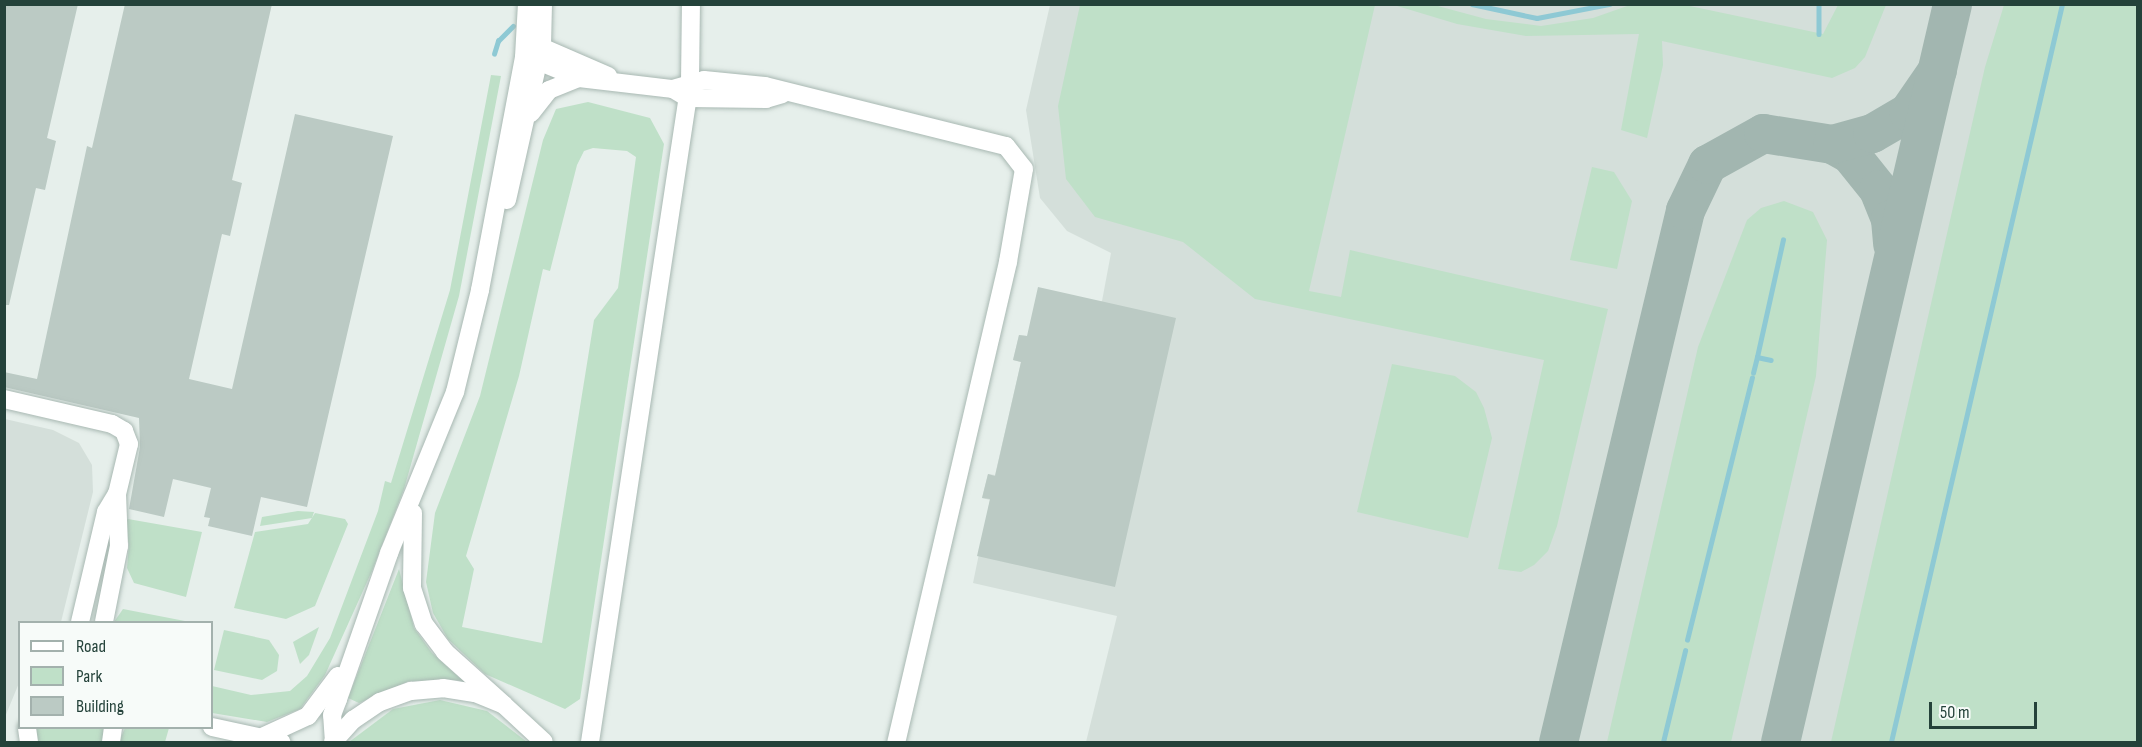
<!DOCTYPE html>
<html>
<head>
<meta charset="utf-8">
<style>
  body { margin:0 }
  #map { position:relative; width:2142px; height:747px; overflow:hidden; background:#e6efeb; font-family:"Sofia Sans Condensed",sans-serif }
  div>[style] { position:absolute }
  .built>* { inset:0; background:#d4dfda }
  .green>* { inset:0; background:#bfe0c8; transform-origin:0 0 }
  .stream>* { height:4.5px; margin:-2.25px; padding:0 2.25px; transform-origin:2.25px; border-radius:2.25px; background:#8ec9d4 }
  .taxiway>* { height:39px; margin:-19.5px; padding:0 19.5px; transform-origin:19.5px; border-radius:19.5px; background:#a2b6b0 }
  .building>* { inset:0; background:#bbcac4 }
  .roads { filter:drop-shadow(0 0 2px #a8b8b2) drop-shadow(0 0 2px #a8b8b2) }
  .minor>* { height:18px; margin:-9px; padding:0 9px; transform-origin:9px; border-radius:9px; background:#fff }
  span { translate:-50% -50%; white-space:nowrap; text-align:center; line-height:1.15; -webkit-text-stroke:6px #f7fbf9; paint-order:stroke }
  .frame { position:absolute; inset:0; border:6px solid #24423a; pointer-events:none }
  .legend { position:absolute; left:18px; top:621px; width:195px; height:108px; box-sizing:border-box; background:#f7fbf9; border:2px solid #a3b1ad; margin:0; padding:8px 10px; list-style:none; font-size:18px; color:#24423a }
  .legend li { display:flex; align-items:center; gap:12px; height:30px }
  .legend b { width:30px; border:2px solid #a3b1ad }
  .scale { position:absolute; left:1929px; top:702px; width:108px; height:27px; box-sizing:border-box; border:3px solid #24423a; border-top:0; padding-left:8px; font-size:18px; line-height:21px; white-space:nowrap; color:#24423a; -webkit-text-stroke:4px #f7fbf9; paint-order:stroke }
</style>
</head>
<body>
<div id="map">
  <div class="built">
    <i style="clip-path:polygon(1050px 5px,2137px 5px,2137px 742px,1086px 742px,1117px 616px,973px 583px,990px 500px,982px 498px,988px 474px,995px 475px,1021px 362px,1013px 360px,1019px 335px,1027px 336px,1102px 301px,1111px 253px,1067px 231px,1040px 198px,1026px 110px)"></i>
    <i style="clip-path:polygon(5px 419px,53px 430px,79px 443px,92px 465px,93px 492px,61px 622px,20px 622px,19px 683px,5px 717px)"></i>
  </div>
  <div class="green">
    <i style="clip-path:polygon(1080px 5px,1375px 5px,1309px 291px,1341px 297px,1350px 250px,1608px 309px,1557px 526px,1548px 551px,1534px 565px,1521px 572px,1498px 569px,1544px 360px,1255px 299px,1183px 242px,1095px 217px,1066px 179px,1058px 106px)"></i>
    <i style="clip-path:polygon(1394px 5px,1434px 5px,1486px 19px,1541px 26px,1593px 18px,1630px 5px,1685px 5px,1823px 34px,1838px 5px,1886px 5px,1865px 57px,1855px 68px,1832px 78px,1662px 41px,1663px 65px,1647px 138px,1621px 130px,1639px 34px,1526px 36px,1457px 24px)"></i>
    <i style="clip-path:polygon(2004px 5px,2137px 5px,2137px 742px,1831px 742px,1985px 67px)"></i>
    <i style="clip-path:polygon(491px 75px,501px 76px,459px 296px,404px 489px,372px 571px,325px 675px,300px 709px,267px 722px,212px 713px,212px 686px,251px 695px,290px 691px,307px 676px,330px 638px,378px 511px,385px 481px,391px 483px,450px 290px)"></i>
    <i style="clip-path:polygon(evenodd,588px 102px,650px 118px,664px 144px,580px 699px,565px 709px,485px 674px,448px 639px,433px 613px,426px 582px,435px 513px,480px 396px,543px 140px,556px 109px,588px 102px,593px 148px,627px 151px,636px 157px,618px 288px,594px 320px,542px 643px,462px 627px,474px 569px,466px 556px,519px 376px,543px 269px,550px 271px,577px 165px,584px 151px,593px 148px)"></i>
    <i style="clip-path:polygon(1592px 167px,1614px 172px,1632px 201px,1617px 269px,1570px 260px)"></i>
    <i style="clip-path:polygon(1784px 201px,1813px 212px,1827px 240px,1816px 376px,1731px 742px,1607px 742px,1698px 347px,1747px 220px,1761px 208px)"></i>
    <i style="clip-path:polygon(1392px 364px,1455px 376px,1476px 392px,1484px 408px,1492px 438px,1468px 538px,1357px 512px)"></i>
    <i style="clip-path:polygon(298px 511px,314px 512px,312px 518px,260px 526px,262px 517px)"></i>
    <i style="clip-path:polygon(315px 513px,345px 519px,348px 524px,315px 606px,286px 619px,234px 608px,255px 532px,308px 524px)"></i>
    <i style="clip-path:polygon(128px 519px,202px 532px,186px 597px,134px 583px,127px 568px,129px 544px,123px 523px)"></i>
    <i style="clip-path:polygon(399px 569px,414px 628px,432px 653px,462px 680px,409px 681px,359px 703px,348px 698px)"></i>
    <i style="clip-path:polygon(123px 609px,190px 622px,114px 622px)"></i>
    <i style="clip-path:polygon(319px 627px,309px 655px,300px 664px,293px 642px)"></i>
    <i style="clip-path:polygon(224px 630px,269px 640px,279px 655px,277px 671px,262px 680px,214px 670px)"></i>
    <i style="clip-path:polygon(440px 700px,487px 711px,527px 742px,349px 742px,393px 709px)"></i>
    <i style="left:34px;top:728px;width:69px;height:14px"></i>
    <i style="clip-path:polygon(125px 728px,169px 728px,165px 742px,119px 742px)"></i>
  </div>
  <div class="stream">
    <i style="left:1472px;top:4px;width:66px;rotate:12.2deg"></i>
    <i style="left:1537px;top:18px;width:74px;rotate:-10.9deg"></i>
    <i style="left:1819px;top:4px;width:30px;rotate:90deg"></i>
    <i style="left:494px;top:54px;width:14px;rotate:-73deg"></i>
    <i style="left:498px;top:41px;width:21px;rotate:-45deg"></i>
    <i style="left:1757px;top:357px;width:120px;rotate:-77.5deg"></i>
    <i style="left:1753px;top:373px;width:16px;rotate:-76deg"></i>
    <i style="left:1757px;top:357px;width:14px;rotate:12deg"></i>
    <i style="left:1687px;top:640px;width:270px;rotate:-76.1deg"></i>
    <i style="left:1663px;top:742px;width:94px;rotate:-76.4deg"></i>
    <i style="left:1891px;top:742px;width:758px;rotate:-76.95deg"></i>
  </div>
  <div class="taxiway">
    <i style="left:1832px;top:144px;width:21px;rotate:29deg"></i>
    <i style="left:1850px;top:154px;width:45px;rotate:51.3deg"></i>
    <i style="left:1878px;top:189px;width:32px;rotate:68deg"></i>
    <i style="left:1890px;top:219px;width:25px;rotate:85deg"></i>
    <i style="left:1558px;top:742px;width:547px;rotate:-76.57deg"></i>
    <i style="left:1685px;top:210px;width:51px;rotate:-64.4deg"></i>
    <i style="left:1707px;top:164px;width:64px;rotate:-29deg"></i>
    <i style="left:1763px;top:133px;width:70px;rotate:9.1deg"></i>
    <i style="left:1832px;top:144px;width:41px;rotate:-15.4deg"></i>
    <i style="left:1872px;top:133px;width:42px;rotate:-30.3deg"></i>
    <i style="left:1908px;top:112px;width:51px;rotate:-55.4deg"></i>
    <i style="left:1780px;top:742px;width:758px;rotate:-76.88deg"></i>
  </div>
  <div class="building">
    <i style="clip-path:polygon(4px 4px,78px 4px,47px 138px,56px 141px,45px 190px,36px 188px,9px 305px,4px 305px)"></i>
    <i style="clip-path:polygon(125px 4px,272px 4px,232px 180px,242px 183px,230px 236px,222px 234px,189px 379px,232px 389px,295px 114px,393px 136px,307px 507px,261px 497px,252px 536px,208px 526px,210px 518px,204px 517px,211px 488px,173px 479px,164px 517px,129px 509px,140px 447px,139px 418px,4px 387px,4px 372px,37px 379px,87px 146px,92px 148px)"></i>
    <i style="clip-path:polygon(1038px 287px,1176px 318px,1115px 587px,977px 556px,990px 499px,982px 498px,988px 474px,995px 476px,1021px 362px,1013px 360px,1019px 335px,1027px 336px)"></i>
  </div>
  <div class="roads">
    <div class="minor">
      <i style="left:532px;top:43px;width:83px;rotate:23.5deg"></i>
      <i style="left:528px;top:57px;width:55px;rotate:22.4deg"></i>
      <i style="left:579px;top:78px;width:95px;rotate:6.7deg"></i>
      <i style="left:673px;top:89px;width:17px;rotate:31deg"></i>
      <i style="left:688px;top:98px;width:78px;rotate:0.7deg"></i>
      <i style="left:766px;top:99px;width:17px;rotate:-17deg"></i>
      <i style="left:673px;top:89px;width:32px;rotate:-16deg"></i>
      <i style="left:704px;top:80px;width:61px;rotate:5.6deg"></i>
      <i style="left:765px;top:86px;width:248px;rotate:14deg"></i>
      <i style="left:1006px;top:146px;width:29px;rotate:52deg"></i>
      <i style="left:1024px;top:169px;width:94px;rotate:99.8deg"></i>
      <i style="left:1008px;top:262px;width:493px;rotate:103.1deg"></i>
      <i style="left:531px;top:113px;width:29px;rotate:-52deg"></i>
      <i style="left:549px;top:90px;width:32px;rotate:-22deg"></i>
      <i style="left:507px;top:200px;width:159px;rotate:-77.3deg"></i>
      <i style="left:542px;top:45px;width:41px;rotate:-88.6deg"></i>
      <i style="left:4px;top:399px;width:111px;rotate:13deg"></i>
      <i style="left:112px;top:424px;width:14px;rotate:30deg"></i>
      <i style="left:124px;top:431px;width:14px;rotate:69deg"></i>
      <i style="left:129px;top:444px;width:51px;rotate:103.5deg"></i>
      <i style="left:413px;top:513px;width:75px;rotate:90.8deg"></i>
      <i style="left:412px;top:588px;width:38px;rotate:72deg"></i>
      <i style="left:424px;top:624px;width:35px;rotate:53deg"></i>
      <i style="left:445px;top:652px;width:79px;rotate:41.9deg"></i>
      <i style="left:80px;top:622px;width:113px;rotate:-76.7deg"></i>
      <i style="left:106px;top:512px;width:21px;rotate:-59deg"></i>
      <i style="left:117px;top:494px;width:52px;rotate:87.8deg"></i>
      <i style="left:119px;top:546px;width:77px;rotate:101.2deg"></i>
      <i style="left:212px;top:727px;width:71px;rotate:12.3deg"></i>
      <i style="left:27px;top:728px;width:14px;rotate:82deg"></i>
      <i style="left:260px;top:738px;width:53px;rotate:-24.6deg"></i>
      <i style="left:308px;top:716px;width:50px;rotate:-53.1deg"></i>
      <i style="left:111px;top:742px;width:14px;rotate:-82deg"></i>
      <i style="left:333px;top:742px;width:30px;rotate:-48deg"></i>
      <i style="left:353px;top:720px;width:32px;rotate:-34deg"></i>
      <i style="left:380px;top:702px;width:33px;rotate:-20deg"></i>
      <i style="left:411px;top:691px;width:32px;rotate:-5deg"></i>
      <i style="left:443px;top:688px;width:32px;rotate:9deg"></i>
      <i style="left:475px;top:693px;width:31px;rotate:22deg"></i>
      <i style="left:504px;top:705px;width:54px;rotate:42.8deg"></i>
      <i style="left:334px;top:742px;width:27px;rotate:-94deg"></i>
      <i style="left:332px;top:715px;width:17px;rotate:-69deg"></i>
      <i style="left:338px;top:699px;width:155px;rotate:-70.7deg"></i>
      <i style="left:389px;top:553px;width:174px;rotate:-67.7deg"></i>
      <i style="left:455px;top:392px;width:105px;rotate:-76.2deg"></i>
      <i style="left:480px;top:290px;width:237px;rotate:-79.3deg"></i>
      <i style="left:524px;top:57px;width:53px;rotate:-86.8deg"></i>
      <i style="left:590px;top:742px;width:668px;rotate:-81.38deg"></i>
      <i style="left:690px;top:82px;width:78px;rotate:-89.3deg"></i>
    </div>
  </div>
  <div class="frame"></div>
  <ul class="legend">
  <li><b style="height:8px;background:#fff"></b>Road</li>
  <li><b style="height:16px;background:#bfe0c8"></b>Park</li>
  <li><b style="height:16px;background:#bbcac4"></b>Building</li>
  </ul>
  <div class="scale">50 m</div>
</div>
</body>
</html>
